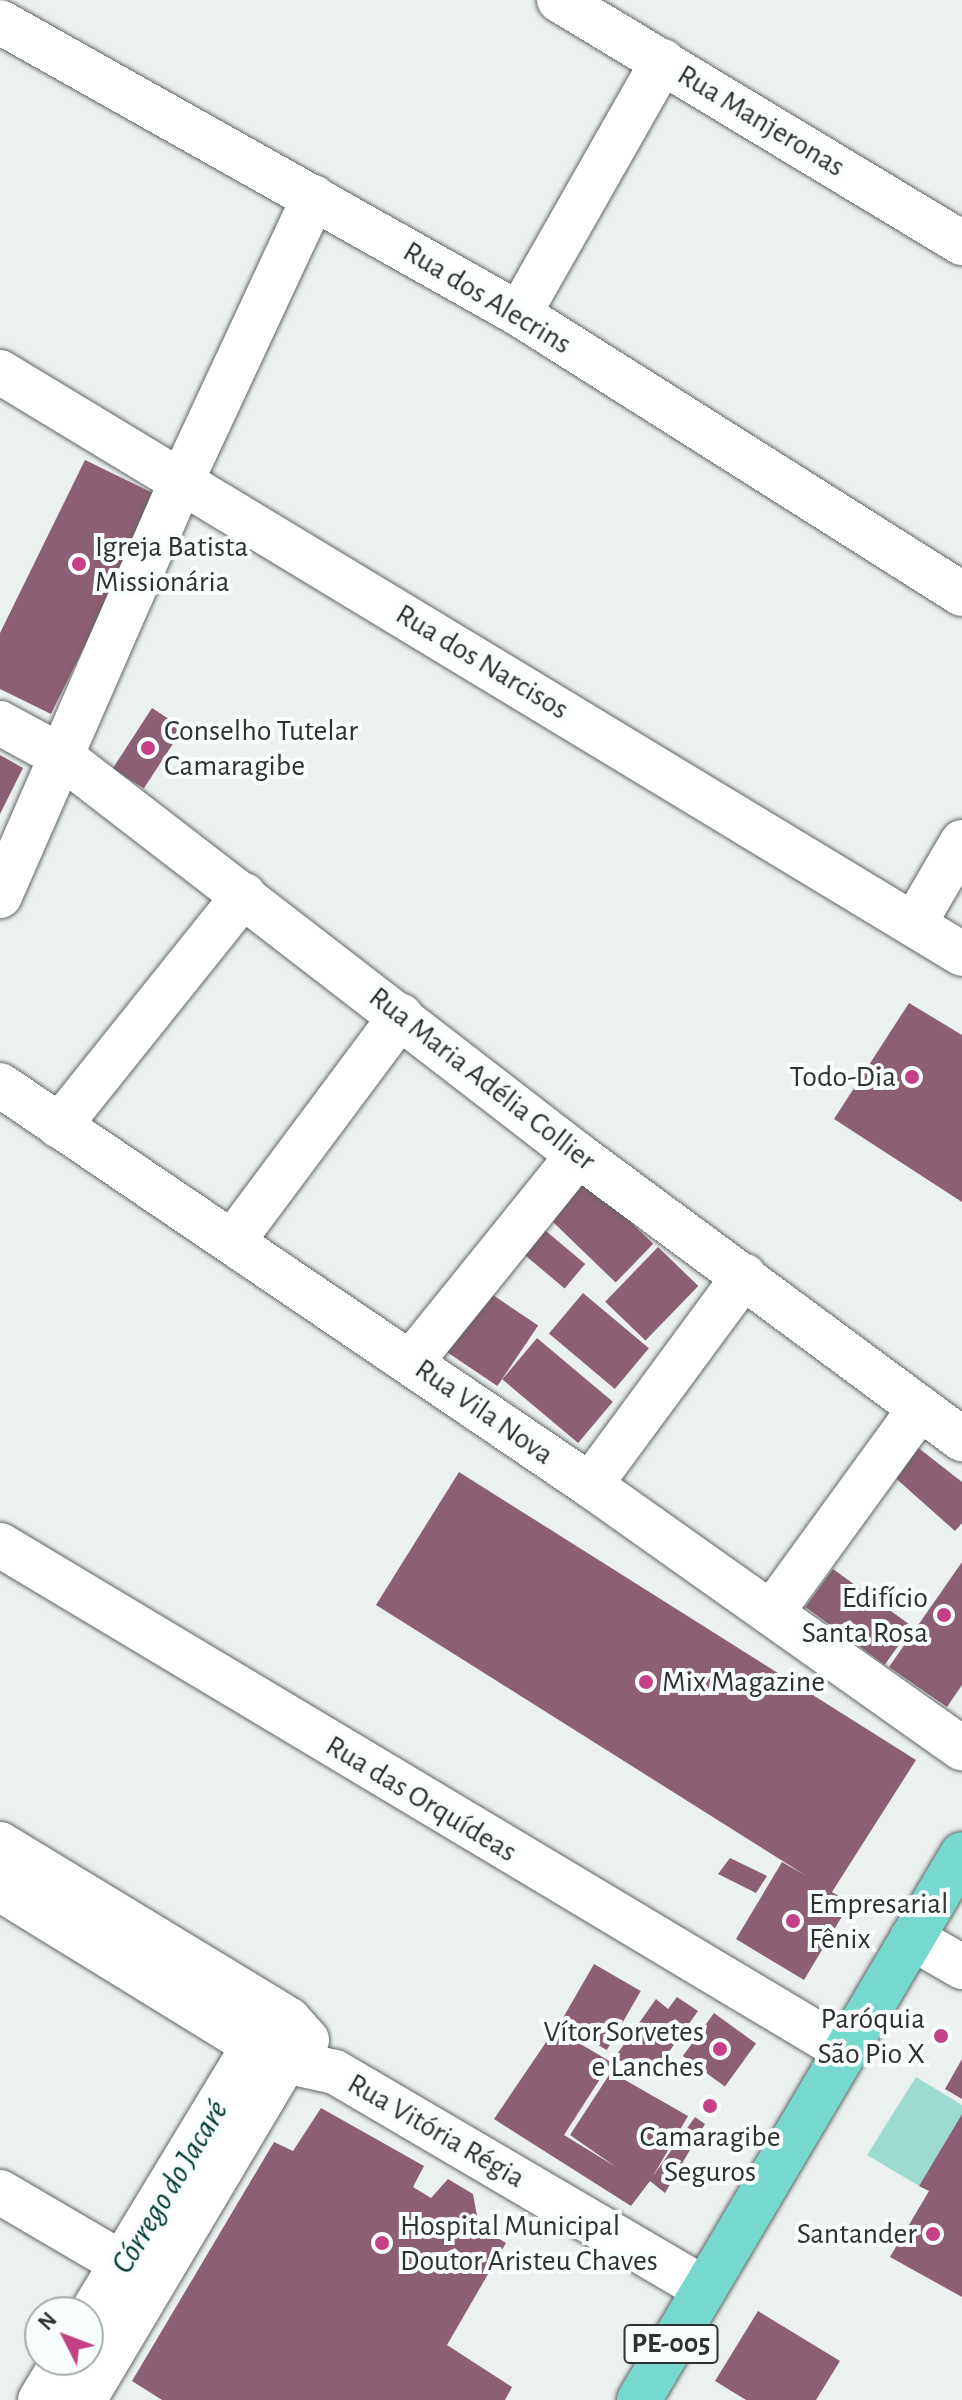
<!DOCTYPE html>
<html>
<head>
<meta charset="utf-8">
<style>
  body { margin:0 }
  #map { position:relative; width:962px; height:2400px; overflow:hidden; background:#ebf1ef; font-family:"Alegreya Sans",sans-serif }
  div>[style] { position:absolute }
  .green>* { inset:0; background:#9ddbd0 }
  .building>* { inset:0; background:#8d5f74; transform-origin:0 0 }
  .roads { filter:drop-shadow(0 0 2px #606564) drop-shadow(0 0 2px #606564) }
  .street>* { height:44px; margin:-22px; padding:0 22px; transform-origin:22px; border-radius:22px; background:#fff }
  .secondary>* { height:44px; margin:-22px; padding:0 22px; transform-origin:22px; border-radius:22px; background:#fff }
  .primary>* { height:44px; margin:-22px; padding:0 22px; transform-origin:22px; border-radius:22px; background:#77d9cd }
  .dots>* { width:22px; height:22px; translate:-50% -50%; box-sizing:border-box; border:4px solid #f8fefd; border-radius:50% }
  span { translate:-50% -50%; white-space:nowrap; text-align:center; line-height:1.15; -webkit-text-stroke:8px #f8fefd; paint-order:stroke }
  .shield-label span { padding:2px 6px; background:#f8fefd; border:2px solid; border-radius:6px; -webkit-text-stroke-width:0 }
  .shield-label { font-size:28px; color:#303232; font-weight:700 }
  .street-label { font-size:30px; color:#303232 }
  .poi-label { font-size:30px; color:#303232 }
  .left { translate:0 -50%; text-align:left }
  .right { translate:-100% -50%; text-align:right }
  .water-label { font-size:32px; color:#003b34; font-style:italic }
  .north { position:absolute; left:24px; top:2296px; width:80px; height:80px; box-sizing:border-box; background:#f8fefd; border:2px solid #a8acac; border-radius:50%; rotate:312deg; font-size:22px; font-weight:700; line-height:32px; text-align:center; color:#303232 }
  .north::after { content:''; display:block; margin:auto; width:28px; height:36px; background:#c44186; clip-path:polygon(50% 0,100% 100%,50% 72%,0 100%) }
</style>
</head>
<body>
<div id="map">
  <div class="green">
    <i style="clip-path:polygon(916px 2077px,962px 2105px,962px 2114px,919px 2186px,867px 2155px)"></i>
  </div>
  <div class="building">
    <i style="clip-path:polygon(85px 460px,159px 496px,51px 714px,0 689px,0 633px)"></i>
    <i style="left:152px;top:708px;width:37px;height:72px;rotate:33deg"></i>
    <i style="clip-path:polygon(0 755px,23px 768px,0 814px)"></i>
    <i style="clip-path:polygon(909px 1003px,962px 1035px,962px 1202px,834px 1119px)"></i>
    <i style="left:582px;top:1175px;width:99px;height:54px;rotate:44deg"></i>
    <i style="left:540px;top:1226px;width:59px;height:32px;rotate:40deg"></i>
    <i style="left:658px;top:1247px;width:56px;height:76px;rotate:44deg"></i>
    <i style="left:481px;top:1287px;width:69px;height:73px;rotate:34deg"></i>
    <i style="left:583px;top:1293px;width:86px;height:53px;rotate:40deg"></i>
    <i style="left:537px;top:1338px;width:99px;height:54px;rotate:40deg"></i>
    <i style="clip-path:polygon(916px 1446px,962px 1482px,962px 1523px,955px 1531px,892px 1475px)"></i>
    <i style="clip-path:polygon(459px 1472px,916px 1760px,832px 1892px,850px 1903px,804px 1980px,736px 1939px,782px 1862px,805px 1875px,376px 1605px)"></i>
    <i style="clip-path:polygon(962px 1562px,962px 1685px,947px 1707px,889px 1667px)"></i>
    <i style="left:833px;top:1569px;width:98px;height:47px;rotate:36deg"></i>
    <i style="clip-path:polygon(730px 1858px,767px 1876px,756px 1893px,718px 1874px)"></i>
    <i style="left:594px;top:1964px;width:54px;height:68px;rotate:30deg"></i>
    <i style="clip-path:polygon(677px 1997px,698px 2011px,649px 2080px,615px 2057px,656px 1999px,668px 2009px)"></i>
    <i style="left:714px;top:2013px;width:52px;height:53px;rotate:36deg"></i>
    <i style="clip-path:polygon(555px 2029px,611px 2062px,564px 2135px,616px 2167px,570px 2135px,611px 2072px,688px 2116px,653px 2176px,695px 2117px,705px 2124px,665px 2193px,650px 2181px,631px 2206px,494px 2119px)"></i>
    <i style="clip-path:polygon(962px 2059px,962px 2099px,945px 2089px)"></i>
    <i style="clip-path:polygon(321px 2108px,424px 2166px,413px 2187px,431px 2198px,448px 2179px,473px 2194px,479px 2227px,506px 2243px,447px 2345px,512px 2387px,505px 2400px,162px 2400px,132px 2381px,274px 2142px,293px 2151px)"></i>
    <i style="clip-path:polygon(962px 2114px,962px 2297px,890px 2257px,929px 2191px,919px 2186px)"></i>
    <i style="clip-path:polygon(758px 2311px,840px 2361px,816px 2400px,746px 2400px,715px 2381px)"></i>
  </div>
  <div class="roads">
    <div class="street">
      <i style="left:559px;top:0;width:471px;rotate:31.1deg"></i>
      <i style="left:0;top:22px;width:596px;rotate:29.36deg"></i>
      <i style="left:519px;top:314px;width:524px;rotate:32.3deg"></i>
      <i style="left:519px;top:314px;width:291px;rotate:-60.4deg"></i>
      <i style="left:0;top:372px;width:1124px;rotate:31.17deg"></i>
      <i style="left:0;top:723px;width:69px;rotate:28.4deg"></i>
      <i style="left:61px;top:756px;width:653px;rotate:37.66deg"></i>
      <i style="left:578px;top:1155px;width:478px;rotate:36.5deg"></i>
      <i style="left:0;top:896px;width:454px;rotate:-66.4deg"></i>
      <i style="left:182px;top:480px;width:312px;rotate:-65deg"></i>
      <i style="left:914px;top:924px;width:95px;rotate:-59.7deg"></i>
      <i style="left:0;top:1085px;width:713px;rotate:34.14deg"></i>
      <i style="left:590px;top:1485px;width:456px;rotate:35.3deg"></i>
      <i style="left:59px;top:1126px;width:296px;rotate:-51.3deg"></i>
      <i style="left:233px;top:1241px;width:281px;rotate:-53.3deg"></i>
      <i style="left:411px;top:1362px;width:266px;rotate:-51.1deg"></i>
      <i style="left:590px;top:1485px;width:260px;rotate:-53.6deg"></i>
      <i style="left:0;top:1545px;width:984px;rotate:30.89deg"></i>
      <i style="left:772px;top:1612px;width:252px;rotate:-54deg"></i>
      <i style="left:0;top:1844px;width:338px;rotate:31.3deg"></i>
      <i style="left:289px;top:2020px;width:27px;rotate:48deg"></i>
      <i style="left:0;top:1889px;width:298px;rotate:31.6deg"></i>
      <i style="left:254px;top:2045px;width:35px;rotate:27deg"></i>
      <i style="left:285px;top:2061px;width:51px;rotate:12.4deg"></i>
      <i style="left:335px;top:2072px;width:427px;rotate:30.4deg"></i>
      <i style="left:0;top:2192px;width:140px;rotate:30.4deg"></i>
      <i style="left:88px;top:2319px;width:320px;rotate:-58.8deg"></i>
      <i style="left:254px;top:2045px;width:29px;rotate:-35deg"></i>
      <i style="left:40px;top:2400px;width:47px;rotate:-59deg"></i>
      <i style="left:84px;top:2400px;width:394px;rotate:-59.3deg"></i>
      <i style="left:285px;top:2061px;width:41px;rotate:-84.4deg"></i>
    </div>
    <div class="secondary">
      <i style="left:912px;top:1938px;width:58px;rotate:30.1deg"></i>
    </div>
    <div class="primary">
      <i style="left:639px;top:2400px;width:634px;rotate:-59.39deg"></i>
    </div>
  </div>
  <div class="dots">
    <i style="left:79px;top:564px;background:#c44186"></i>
    <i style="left:148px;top:748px;background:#c44186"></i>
    <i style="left:912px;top:1077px;background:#c44186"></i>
    <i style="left:944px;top:1615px;background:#c44186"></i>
    <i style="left:646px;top:1682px;background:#c44186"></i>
    <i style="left:793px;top:1921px;background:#c44186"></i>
    <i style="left:941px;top:2036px;background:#c44186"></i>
    <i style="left:720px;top:2049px;background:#c44186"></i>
    <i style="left:710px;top:2106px;background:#c44186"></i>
    <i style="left:933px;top:2234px;background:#c44186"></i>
    <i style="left:382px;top:2243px;background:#c44186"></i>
  </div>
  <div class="shield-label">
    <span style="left:671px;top:2344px">PE-005</span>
  </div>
  <div class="street-label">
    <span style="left:761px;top:121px;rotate:31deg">Rua Manjeronas</span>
    <span style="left:487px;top:298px;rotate:31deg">Rua dos Alecrins</span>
    <span style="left:482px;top:662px;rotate:31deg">Rua dos Narcisos</span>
    <span style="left:482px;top:1079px;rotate:38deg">Rua Maria Adélia Collier</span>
    <span style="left:484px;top:1412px;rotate:35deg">Rua Vila Nova</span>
    <span style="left:421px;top:1799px;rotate:31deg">Rua das Orquídeas</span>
    <span style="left:436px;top:2131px;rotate:30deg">Rua Vitória Régia</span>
  </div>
  <div class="poi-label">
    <span class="left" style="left:95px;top:564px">Igreja Batista<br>Missionária</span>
    <span class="left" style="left:164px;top:748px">Conselho Tutelar<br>Camaragibe</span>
    <span class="right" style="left:896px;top:1077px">Todo-Dia</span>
    <span class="right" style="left:928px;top:1615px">Edifício<br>Santa Rosa</span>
    <span class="left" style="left:662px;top:1682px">Mix Magazine</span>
    <span class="left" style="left:809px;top:1921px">Empresarial<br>Fênix</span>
    <span class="right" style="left:925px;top:2036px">Paróquia<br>São Pio X</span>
    <span class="right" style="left:704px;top:2049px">Vítor Sorvetes<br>e Lanches</span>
    <span style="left:710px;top:2154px">Camaragibe<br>Seguros</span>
    <span class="left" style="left:400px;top:2243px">Hospital Municipal<br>Doutor Aristeu Chaves</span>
    <span class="right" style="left:917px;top:2234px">Santander</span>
  </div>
  <div class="water-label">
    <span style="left:170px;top:2187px;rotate:-59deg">Córrego do Jacaré</span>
  </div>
  <div class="north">N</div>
</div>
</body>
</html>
